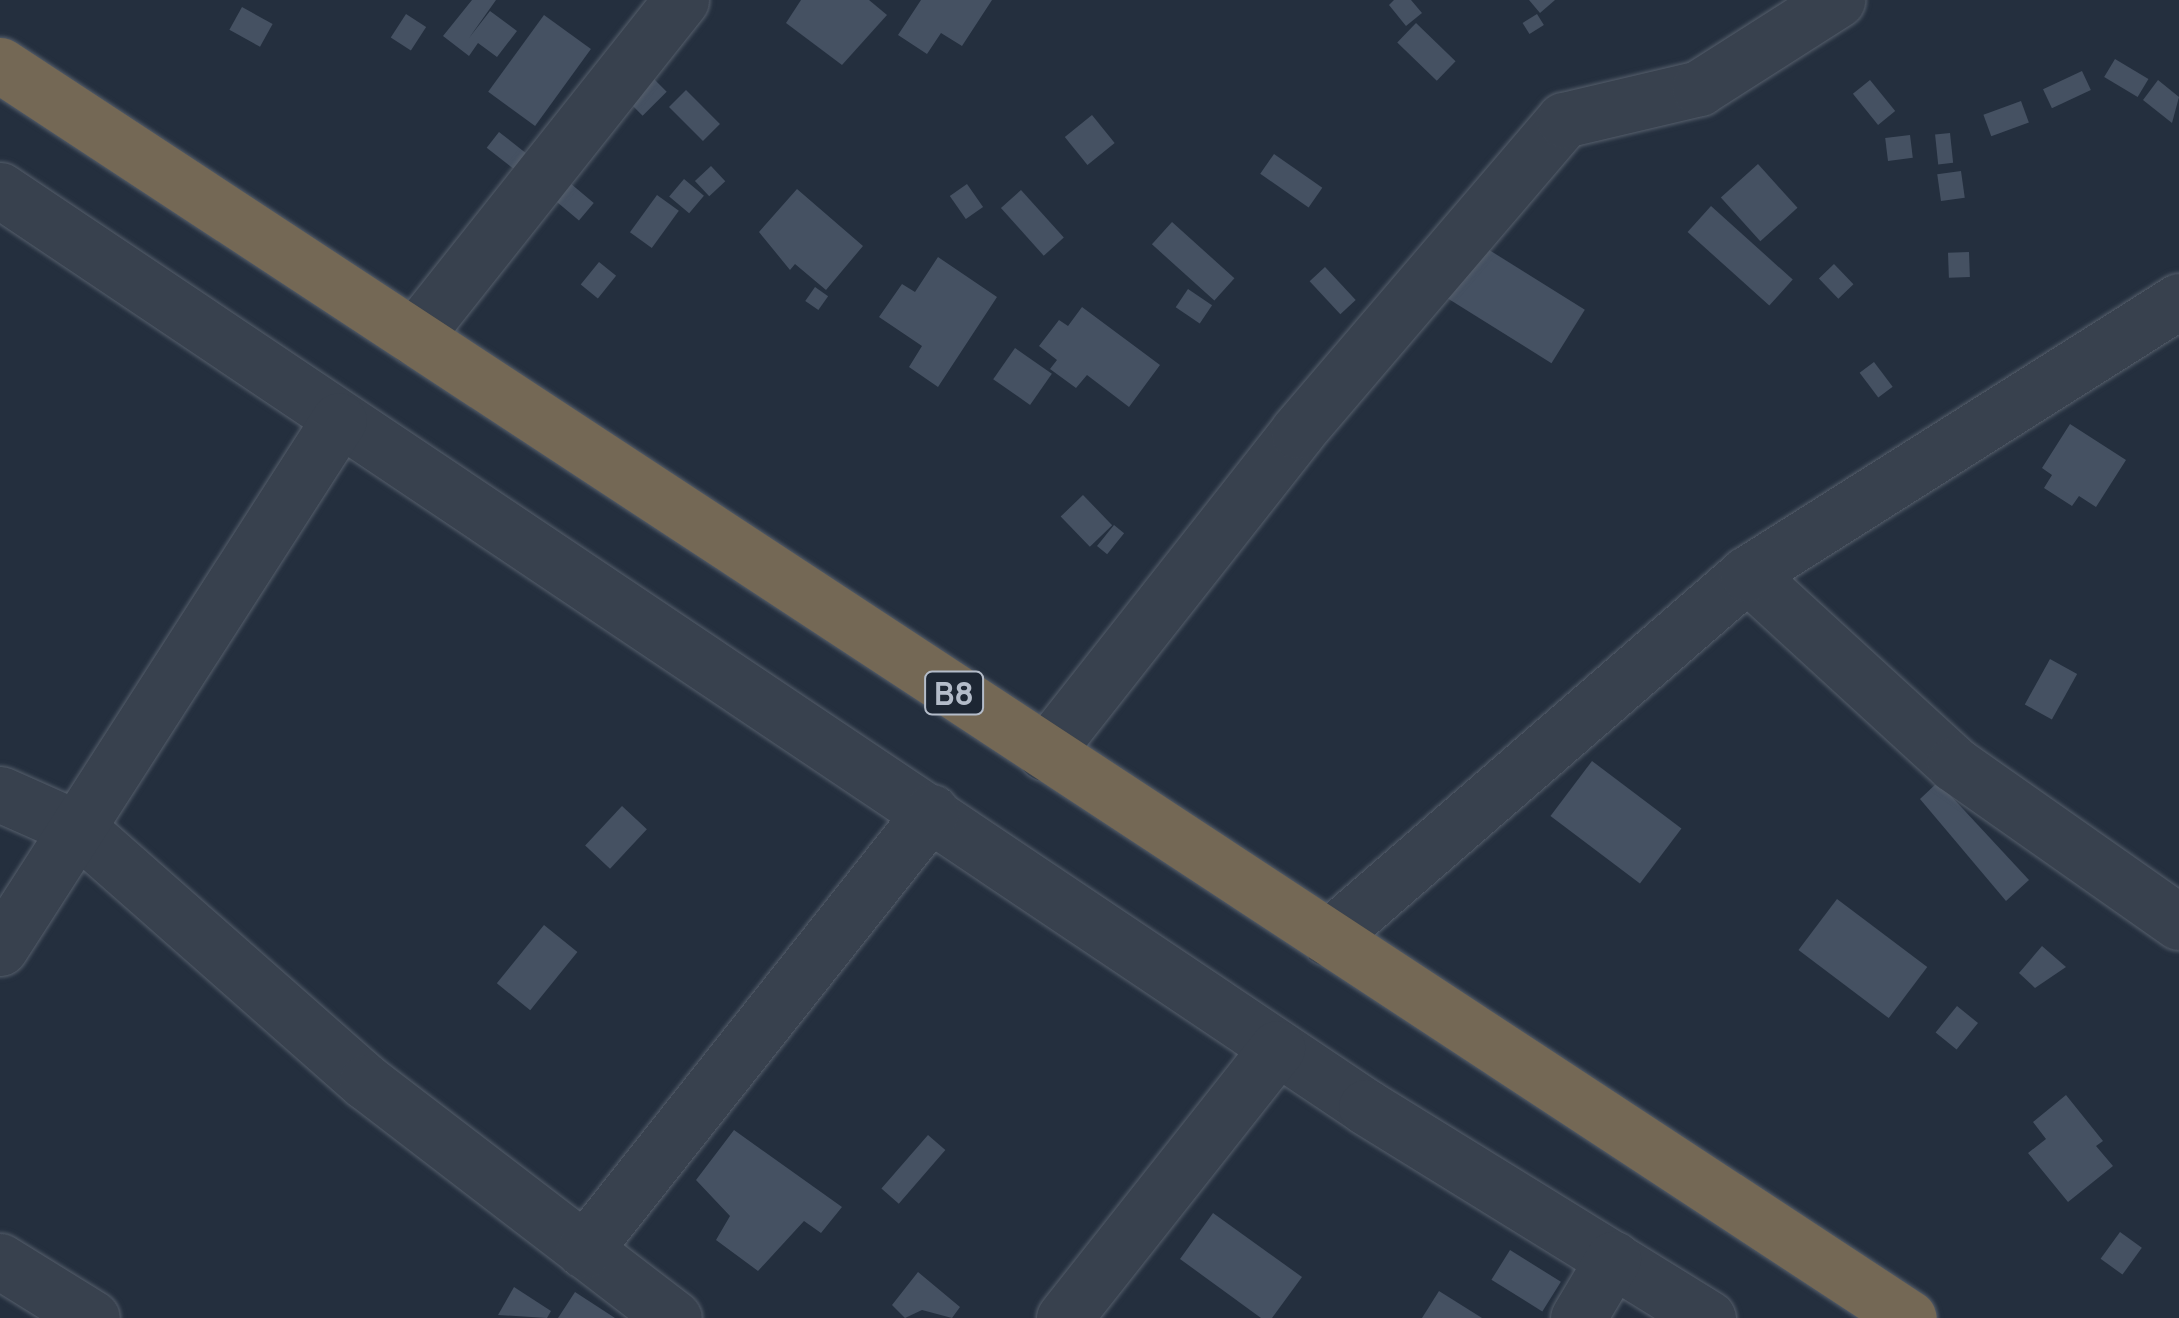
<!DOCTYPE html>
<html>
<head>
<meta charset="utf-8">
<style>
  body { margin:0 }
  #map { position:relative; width:2179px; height:1318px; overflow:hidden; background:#242f3e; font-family:Manrope,sans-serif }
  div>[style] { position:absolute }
  .building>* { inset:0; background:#455162; transform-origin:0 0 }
  .roads { filter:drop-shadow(0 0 2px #565f6c) drop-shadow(0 0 2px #565f6c) }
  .minor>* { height:55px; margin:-27.5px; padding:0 27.5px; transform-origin:27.5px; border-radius:27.5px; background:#38414e }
  .highway>* { height:55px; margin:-27.5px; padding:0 27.5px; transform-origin:27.5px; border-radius:27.5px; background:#746855 }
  span { translate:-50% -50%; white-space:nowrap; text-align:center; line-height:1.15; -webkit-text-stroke:8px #1d2633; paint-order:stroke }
  .shield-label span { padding:2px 8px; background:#1d2633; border:2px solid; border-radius:8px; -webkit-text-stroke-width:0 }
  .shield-label { font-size:32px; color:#b4bcc9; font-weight:700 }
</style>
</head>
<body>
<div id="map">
  <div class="building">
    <i style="clip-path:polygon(472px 0,496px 0,469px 38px,490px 11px,517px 31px,497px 57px,478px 43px,469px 56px,443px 36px)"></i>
    <i style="clip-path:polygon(801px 0,869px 0,887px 15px,842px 65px,786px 23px)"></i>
    <i style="clip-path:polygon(921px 0,992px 0,962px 46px,941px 33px,927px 54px,898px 35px)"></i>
    <i style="clip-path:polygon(1394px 0,1411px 0,1422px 13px,1406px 26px,1389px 5px)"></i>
    <i style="clip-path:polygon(1529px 0,1555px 0,1540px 13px)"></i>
    <i style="left:242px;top:7px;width:35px;height:26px;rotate:29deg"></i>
    <i style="left:406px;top:14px;width:24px;height:28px;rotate:33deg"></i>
    <i style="left:1537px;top:14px;width:13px;height:17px;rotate:58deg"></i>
    <i style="left:544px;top:15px;width:58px;height:95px;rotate:36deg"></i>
    <i style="left:1416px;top:23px;width:55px;height:27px;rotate:44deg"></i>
    <i style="left:2115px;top:59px;width:39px;height:21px;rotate:31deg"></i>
    <i style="left:2082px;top:71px;width:21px;height:43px;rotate:65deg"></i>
    <i style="left:649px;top:74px;width:25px;height:34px;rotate:45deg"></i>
    <i style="left:1870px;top:80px;width:40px;height:22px;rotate:51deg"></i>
    <i style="clip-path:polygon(2158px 80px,2179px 97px,2172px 123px,2143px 100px)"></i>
    <i style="left:686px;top:90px;width:48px;height:24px;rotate:45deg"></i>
    <i style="left:2021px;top:101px;width:23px;height:40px;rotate:70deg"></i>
    <i style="left:1092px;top:115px;width:36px;height:35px;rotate:51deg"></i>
    <i style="left:499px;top:132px;width:36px;height:20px;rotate:38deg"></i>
    <i style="left:1950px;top:133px;width:30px;height:15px;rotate:84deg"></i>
    <i style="left:1910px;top:135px;width:23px;height:25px;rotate:83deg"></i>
    <i style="left:1274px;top:154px;width:59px;height:24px;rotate:35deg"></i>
    <i style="left:1758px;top:164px;width:59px;height:50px;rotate:48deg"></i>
    <i style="left:711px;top:166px;width:21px;height:22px;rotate:47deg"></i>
    <i style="left:1961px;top:171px;width:27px;height:24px;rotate:82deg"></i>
    <i style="left:684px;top:179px;width:26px;height:23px;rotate:40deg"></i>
    <i style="left:570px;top:183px;width:31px;height:23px;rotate:40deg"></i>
    <i style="left:967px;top:184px;width:28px;height:21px;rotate:55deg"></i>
    <i style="clip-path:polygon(797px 189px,863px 246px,826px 290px,795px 264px,790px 270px,759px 232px)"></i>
    <i style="left:1021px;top:190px;width:64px;height:27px;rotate:48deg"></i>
    <i style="left:657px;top:195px;width:27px;height:46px;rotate:36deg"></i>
    <i style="left:1711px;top:206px;width:110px;height:35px;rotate:42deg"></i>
    <i style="left:1172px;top:222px;width:84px;height:30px;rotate:42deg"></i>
    <i style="left:1478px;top:243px;width:126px;height:63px;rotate:32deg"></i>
    <i style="left:1969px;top:252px;width:25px;height:21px;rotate:88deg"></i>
    <i style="clip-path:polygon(938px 257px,997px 297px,938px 387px,909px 367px,922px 346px,879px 317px,902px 284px,915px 292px)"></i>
    <i style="left:599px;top:262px;width:22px;height:29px;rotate:39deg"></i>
    <i style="left:1834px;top:264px;width:28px;height:21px;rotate:46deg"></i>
    <i style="left:1325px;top:267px;width:45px;height:21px;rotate:47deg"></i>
    <i style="left:815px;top:287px;width:16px;height:17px;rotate:35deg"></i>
    <i style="left:1188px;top:289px;width:29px;height:22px;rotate:34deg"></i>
    <i style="clip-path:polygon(1082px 307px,1160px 365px,1129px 407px,1087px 375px,1076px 388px,1050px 369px,1057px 360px,1039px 346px,1059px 320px,1068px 326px)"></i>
    <i style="left:1015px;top:348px;width:45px;height:38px;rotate:35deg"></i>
    <i style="left:1874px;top:362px;width:31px;height:18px;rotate:53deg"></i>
    <i style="clip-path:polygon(2070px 424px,2126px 460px,2096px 507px,2079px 496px,2072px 506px,2044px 488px,2052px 475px,2042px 468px)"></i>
    <i style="left:1083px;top:495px;width:42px;height:31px;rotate:46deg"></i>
    <i style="left:1114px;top:525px;width:13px;height:27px;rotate:39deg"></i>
    <i style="left:2050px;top:659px;width:31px;height:52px;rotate:29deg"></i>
    <i style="left:1592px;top:761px;width:112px;height:69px;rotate:37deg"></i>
    <i style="clip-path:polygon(1938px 782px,2029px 880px,2006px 901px,1920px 799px)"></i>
    <i style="left:622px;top:806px;width:34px;height:54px;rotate:43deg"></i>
    <i style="left:1837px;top:899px;width:113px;height:64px;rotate:37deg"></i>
    <i style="left:544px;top:925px;width:43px;height:75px;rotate:39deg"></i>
    <i style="clip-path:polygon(2042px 946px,2066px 967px,2035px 988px,2019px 973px)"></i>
    <i style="left:1957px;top:1006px;width:27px;height:34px;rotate:39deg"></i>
    <i style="clip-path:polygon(2066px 1095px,2103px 1141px,2096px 1146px,2113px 1166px,2068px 1202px,2028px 1153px,2046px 1139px,2033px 1122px)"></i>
    <i style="clip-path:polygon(734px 1130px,842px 1207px,821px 1233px,804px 1221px,758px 1271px,716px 1240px,730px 1216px,696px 1180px)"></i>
    <i style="left:928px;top:1135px;width:23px;height:71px;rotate:41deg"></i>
    <i style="clip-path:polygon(1213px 1213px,1302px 1277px,1272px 1318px,1261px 1318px,1180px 1259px)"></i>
    <i style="left:2120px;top:1232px;width:27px;height:33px;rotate:36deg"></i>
    <i style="left:1510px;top:1250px;width:60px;height:35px;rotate:32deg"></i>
    <i style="clip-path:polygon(918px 1272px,960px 1307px,952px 1318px,922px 1310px,905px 1318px,892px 1305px)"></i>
    <i style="clip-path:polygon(514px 1287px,551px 1311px,547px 1318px,498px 1315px)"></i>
    <i style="clip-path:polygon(1439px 1291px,1482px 1318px,1422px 1318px)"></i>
    <i style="clip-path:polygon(575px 1292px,615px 1318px,558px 1318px)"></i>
  </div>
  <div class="roads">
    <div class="minor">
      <i style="left:0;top:190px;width:1645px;rotate:33.87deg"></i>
      <i style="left:1366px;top:1107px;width:402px;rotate:31.7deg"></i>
      <i style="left:414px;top:337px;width:430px;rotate:-51.6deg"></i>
      <i style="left:1747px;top:574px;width:281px;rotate:42.5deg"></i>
      <i style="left:1954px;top:764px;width:275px;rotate:35.1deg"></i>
      <i style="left:1045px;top:753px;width:410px;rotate:-51.8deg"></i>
      <i style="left:1298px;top:431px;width:409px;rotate:-49.5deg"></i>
      <i style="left:1564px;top:120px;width:139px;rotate:-13.3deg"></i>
      <i style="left:1699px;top:88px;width:164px;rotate:-32.5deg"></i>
      <i style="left:0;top:794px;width:86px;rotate:23.9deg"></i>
      <i style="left:79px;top:829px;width:383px;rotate:41.4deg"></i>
      <i style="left:366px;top:1082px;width:388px;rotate:37.5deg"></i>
      <i style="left:1328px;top:938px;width:555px;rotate:-40.98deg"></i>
      <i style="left:1747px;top:574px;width:511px;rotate:-32.29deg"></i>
      <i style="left:0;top:948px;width:627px;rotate:-57.3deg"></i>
      <i style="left:584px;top:1250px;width:559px;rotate:-51.61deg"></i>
      <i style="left:0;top:1261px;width:108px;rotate:31.8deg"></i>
      <i style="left:1064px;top:1318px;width:344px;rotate:-51.7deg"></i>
      <i style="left:1578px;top:1318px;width:69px;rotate:-59.3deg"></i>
    </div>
    <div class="highway">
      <i style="left:0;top:65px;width:2283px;rotate:33.28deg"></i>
    </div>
  </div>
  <div class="shield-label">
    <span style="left:954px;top:693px">B8</span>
  </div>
</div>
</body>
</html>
